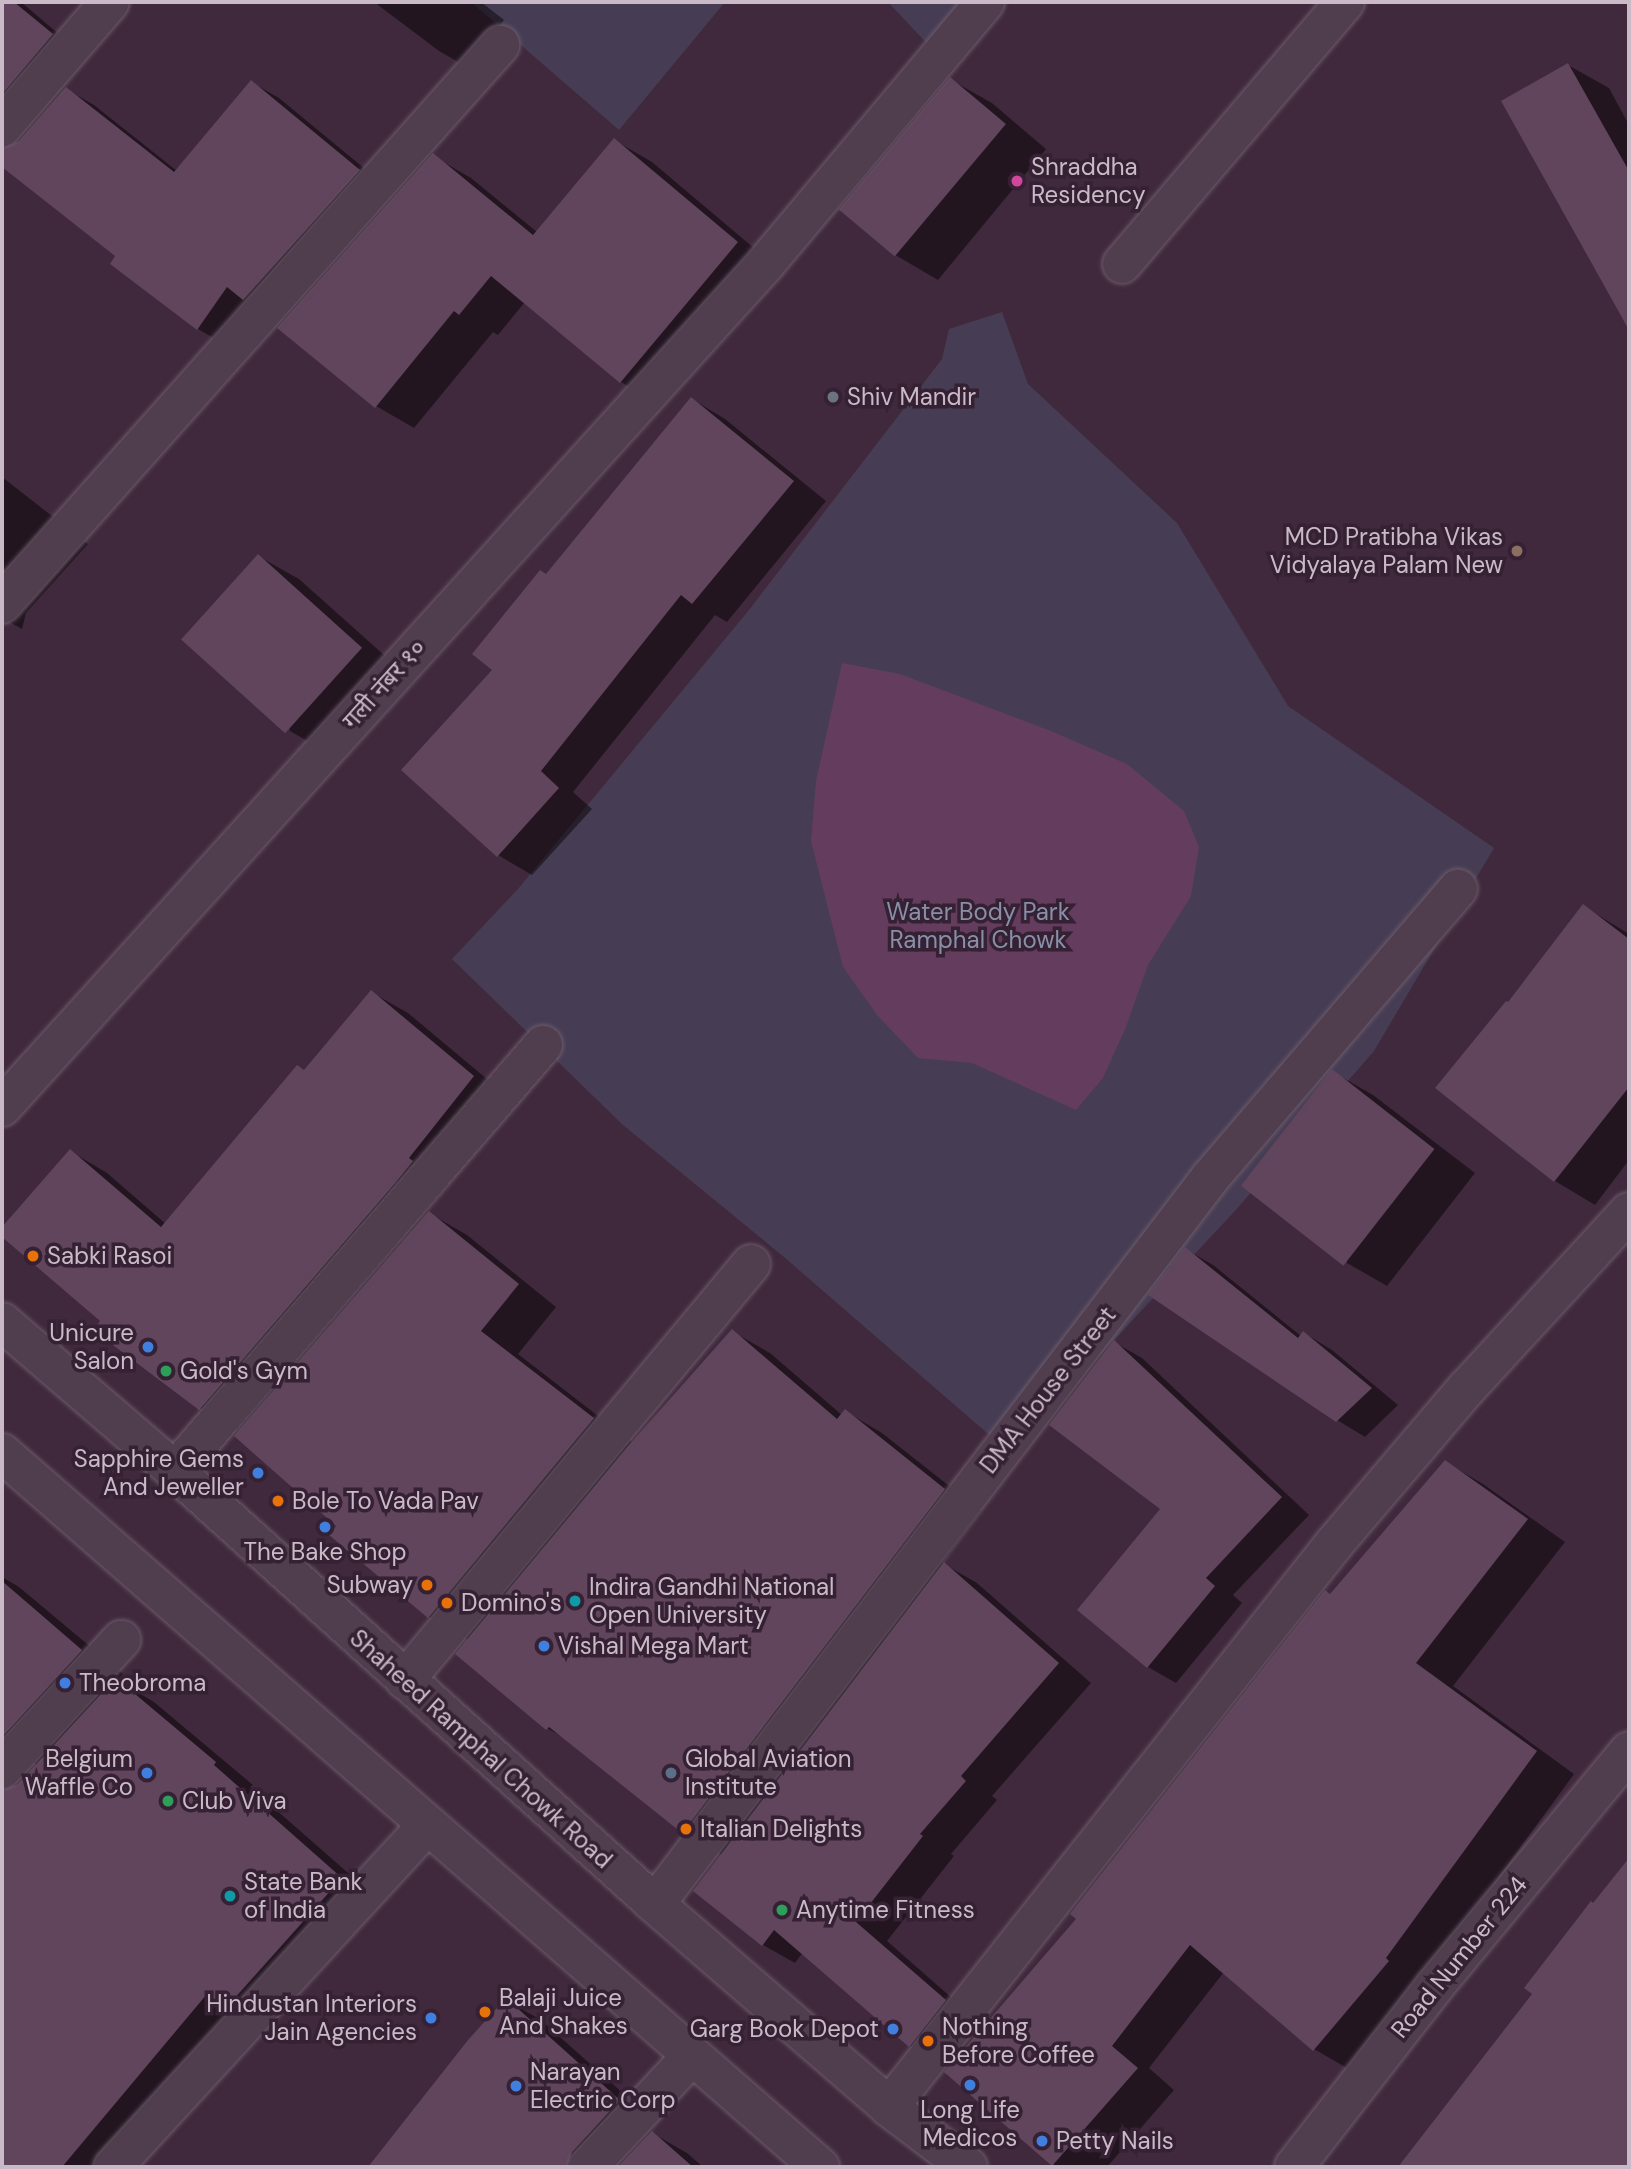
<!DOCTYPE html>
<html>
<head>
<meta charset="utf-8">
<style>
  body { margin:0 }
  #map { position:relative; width:1631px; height:2169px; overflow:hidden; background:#40293d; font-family:"DM Sans","Noto Sans Devanagari",sans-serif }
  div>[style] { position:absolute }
  .green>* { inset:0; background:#463d54 }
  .water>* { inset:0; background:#633c5e }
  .shadow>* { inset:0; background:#0007 }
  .building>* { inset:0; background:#60455c; transform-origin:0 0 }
  .roads { filter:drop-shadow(0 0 2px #6d5b6b) drop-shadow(0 0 2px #6d5b6b) }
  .minor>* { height:38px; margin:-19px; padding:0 19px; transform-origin:19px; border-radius:19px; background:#503d4e }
  .dots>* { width:19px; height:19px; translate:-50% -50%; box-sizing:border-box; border:4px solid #352133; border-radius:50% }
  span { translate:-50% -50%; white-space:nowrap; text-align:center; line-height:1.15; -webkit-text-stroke:7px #352133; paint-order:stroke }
  .poi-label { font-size:24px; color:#cabac8 }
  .left { translate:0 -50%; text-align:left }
  .right { translate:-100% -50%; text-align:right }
  .street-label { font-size:24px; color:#cabac8 }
  .park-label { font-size:24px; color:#8890a8 }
  .frame { position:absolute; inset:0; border:4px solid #cabac8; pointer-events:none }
</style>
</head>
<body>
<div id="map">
  <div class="green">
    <i style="clip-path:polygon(471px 2px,725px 2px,619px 130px)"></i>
    <i style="clip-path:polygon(888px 2px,1003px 2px,948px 66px)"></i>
    <i style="clip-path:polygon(1002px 312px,1028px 384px,1177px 523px,1288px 706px,1494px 848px,1374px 1051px,1234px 1212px,1009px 1452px,784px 1257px,623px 1125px,452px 959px,518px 889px,749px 610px,942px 359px,949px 329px)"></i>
  </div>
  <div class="water">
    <i style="clip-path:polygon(842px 663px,900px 674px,1051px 731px,1127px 764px,1184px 811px,1199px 847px,1191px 896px,1148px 965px,1126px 1027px,1103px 1078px,1076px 1110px,972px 1063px,918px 1058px,877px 1015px,843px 967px,811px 841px,816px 781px)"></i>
  </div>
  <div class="shadow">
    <i style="clip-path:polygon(2px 2px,21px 2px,80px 52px,8px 140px,9px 150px,19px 143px,66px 89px,94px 105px,177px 171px,251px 82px,279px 98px,387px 187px,226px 345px,198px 329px,118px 256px,2px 164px)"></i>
    <i style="clip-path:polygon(374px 2px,481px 2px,504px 20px,467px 67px,439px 51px)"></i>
    <i style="clip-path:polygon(1568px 65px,1609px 88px,1629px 125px,1629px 326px,1503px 102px)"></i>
    <i style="clip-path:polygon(951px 80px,992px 103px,1046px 149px,938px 280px,897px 256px,842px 210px)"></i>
    <i style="clip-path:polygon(614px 140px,652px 162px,774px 265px,658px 403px,621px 382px,525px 302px,498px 335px,493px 332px,414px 428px,376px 406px,433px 156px,471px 178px,537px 232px)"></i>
    <i style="clip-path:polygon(692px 399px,725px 419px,826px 501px,727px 622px,715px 615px,573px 792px,592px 809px,532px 875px,498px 855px,494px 670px,547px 576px)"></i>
    <i style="clip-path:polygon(2px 477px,88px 544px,26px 613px,22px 629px,2px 618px)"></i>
    <i style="clip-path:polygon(258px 556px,299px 579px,403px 672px,330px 754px,290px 731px)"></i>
    <i style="clip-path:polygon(1583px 906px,1629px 934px,1629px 1160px,1595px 1205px,1555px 1181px,1509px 1004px)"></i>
    <i style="clip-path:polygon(371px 992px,408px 1013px,511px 1099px,445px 1180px,449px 1184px,237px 1430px,200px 1408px,2px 1235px,2px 1230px,70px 1151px,107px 1173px,166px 1224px,305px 1071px)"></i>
    <i style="clip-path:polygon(1333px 1072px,1373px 1095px,1475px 1173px,1387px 1286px,1347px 1263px)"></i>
    <i style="clip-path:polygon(429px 1213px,467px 1235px,556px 1307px,518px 1354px,633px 1443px,733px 1332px,770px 1353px,842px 1415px,845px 1411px,882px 1433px,981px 1511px,942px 1563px,977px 1583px,1091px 1683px,992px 1796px,997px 1800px,951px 1854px,954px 1856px,887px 1941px,977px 2020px,942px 2064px,910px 2046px,803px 1952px,795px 1963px,763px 1945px,722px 1855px,683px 1832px,571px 1742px,547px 1728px,469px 1640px,429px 1617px,338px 1526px)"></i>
    <i style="clip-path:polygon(1185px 1249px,1213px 1265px,1301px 1336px,1304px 1333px,1332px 1350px,1398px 1405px,1365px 1437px,1337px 1420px)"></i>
    <i style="clip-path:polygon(1114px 1342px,1142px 1358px,1309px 1515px,1233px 1595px,1242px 1603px,1176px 1683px,1148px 1667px,1163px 1509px)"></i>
    <i style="clip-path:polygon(1445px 1462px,1483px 1484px,1565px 1542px,1453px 1686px,1574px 1774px,1423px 1981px,1352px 2071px,1314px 2049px,1224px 1972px,1149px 2068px,1174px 2090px,1107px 2167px,1058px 2167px,1053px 2164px,1078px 1918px,1332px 1596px)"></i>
    <i style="clip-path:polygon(2px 1577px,19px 1587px,123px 1674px,117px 1680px,154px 1702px,253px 1785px,250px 1787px,379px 1900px,130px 2167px,2px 2167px,2px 1812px,35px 1773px,38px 1765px,2px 1744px)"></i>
    <i style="clip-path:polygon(1629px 1861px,1629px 2167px,1399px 2167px,1535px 1994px,1594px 1905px)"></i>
    <i style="clip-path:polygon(506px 2000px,541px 2020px,653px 2120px,611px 2167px,370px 2167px)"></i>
    <i style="clip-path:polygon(652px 2133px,687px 2153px,703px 2167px,620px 2167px)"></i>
  </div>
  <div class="building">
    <i style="clip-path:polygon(2px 2px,14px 2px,53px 34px,2px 94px)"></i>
    <i style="clip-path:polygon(1568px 63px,1629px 171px,1629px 330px,1501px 101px)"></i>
    <i style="left:950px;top:77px;width:73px;height:173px;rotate:40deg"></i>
    <i style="clip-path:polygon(251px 80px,360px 170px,243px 300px,227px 287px,197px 330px,110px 264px,115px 256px,2px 167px,2px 148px,19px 141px,66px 87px,174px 172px)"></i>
    <i style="clip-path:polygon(614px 138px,738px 242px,620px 383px,491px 276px,459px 315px,454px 311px,375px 408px,277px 328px,433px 153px,533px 235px)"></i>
    <i style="clip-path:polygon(691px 397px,794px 481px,692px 604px,681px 595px,541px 771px,559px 788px,497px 857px,401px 770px,492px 670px,472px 654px,540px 570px,546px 574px)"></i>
    <i style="left:258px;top:554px;width:140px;height:115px;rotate:42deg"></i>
    <i style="clip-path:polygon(1583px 904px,1629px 939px,1629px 1087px,1554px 1182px,1435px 1088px,1506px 1001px,1508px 1002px)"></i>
    <i style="clip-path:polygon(371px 990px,474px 1076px,409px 1158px,413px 1161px,395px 1183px,199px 1410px,93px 1330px,100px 1321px,2px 1237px,2px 1227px,70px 1149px,161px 1227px,297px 1065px,304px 1070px)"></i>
    <i style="left:1332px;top:1069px;width:130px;height:148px;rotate:38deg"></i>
    <i style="clip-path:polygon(429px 1211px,519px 1284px,481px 1331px,594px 1418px,428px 1618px,329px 1535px,336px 1526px,234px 1436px)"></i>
    <i style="clip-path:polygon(1185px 1247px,1298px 1338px,1303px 1331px,1372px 1388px,1336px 1422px,1148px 1295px)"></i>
    <i style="clip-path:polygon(732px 1329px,837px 1419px,845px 1409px,945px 1489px,682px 1833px,549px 1727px,546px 1730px,455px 1654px,629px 1445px)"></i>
    <i style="clip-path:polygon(1114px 1340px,1282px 1497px,1206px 1578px,1215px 1586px,1147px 1668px,1077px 1610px,1160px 1509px,1049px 1425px)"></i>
    <i style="clip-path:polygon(1445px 1460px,1528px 1519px,1416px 1663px,1537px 1751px,1386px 1958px,1389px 1961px,1313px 2051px,1190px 1945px,1112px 2046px,1138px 2068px,1052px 2166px,944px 2072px,1076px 1919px,1070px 1914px,1325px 1590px,1330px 1594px)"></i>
    <i style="clip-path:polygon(944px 1562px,1059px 1663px,961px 1776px,966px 1781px,920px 1834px,923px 1836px,856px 1922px,946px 2000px,909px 2047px,774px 1930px,762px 1946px,693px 1891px)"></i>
    <i style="clip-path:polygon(2px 1581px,82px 1650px,2px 1737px)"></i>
    <i style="clip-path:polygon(116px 1678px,216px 1762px,214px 1765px,342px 1878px,224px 2010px,207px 1994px,62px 2167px,2px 2167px,2px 1790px,18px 1784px)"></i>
    <i style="clip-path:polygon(1629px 1858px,1629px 2167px,1398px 2167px,1532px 1994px,1524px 1988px,1591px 1901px,1593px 1903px)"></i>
    <i style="clip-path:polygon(506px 1998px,620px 2100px,572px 2152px,567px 2167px,368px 2167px,468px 2040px)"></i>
    <i style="clip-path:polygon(652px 2131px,693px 2167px,618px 2167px)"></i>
  </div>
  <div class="roads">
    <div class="minor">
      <i style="left:2px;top:127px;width:165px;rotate:-49.2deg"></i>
      <i style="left:1122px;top:264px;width:344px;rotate:-49.6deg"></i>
      <i style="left:2px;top:604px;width:749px;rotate:-48.3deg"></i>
      <i style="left:2px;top:1107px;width:1140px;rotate:-47.84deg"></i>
      <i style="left:767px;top:262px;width:339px;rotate:-50deg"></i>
      <i style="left:2px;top:1322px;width:228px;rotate:40.7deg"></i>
      <i style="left:175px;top:1471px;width:646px;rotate:42.05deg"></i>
      <i style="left:655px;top:1904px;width:310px;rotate:40.9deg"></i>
      <i style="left:889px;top:2107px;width:99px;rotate:37.2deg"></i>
      <i style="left:2px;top:1453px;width:1086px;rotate:41.12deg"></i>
      <i style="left:175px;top:1471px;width:563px;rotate:-49.18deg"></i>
      <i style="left:405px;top:1680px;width:541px;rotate:-50.25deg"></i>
      <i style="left:2px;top:1769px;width:176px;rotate:-47.3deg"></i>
      <i style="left:655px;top:1904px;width:914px;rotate:-52.6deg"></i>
      <i style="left:1210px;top:1178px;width:381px;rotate:-49.4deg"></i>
      <i style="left:889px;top:2107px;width:718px;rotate:-51.68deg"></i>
      <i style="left:1334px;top:1544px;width:205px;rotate:-49.6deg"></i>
      <i style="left:1467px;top:1388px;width:239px;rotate:-47.4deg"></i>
      <i style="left:113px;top:2167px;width:465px;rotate:-47.4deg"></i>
      <i style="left:588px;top:2167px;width:152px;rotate:-46.9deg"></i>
      <i style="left:1294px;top:2167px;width:228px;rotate:-52.1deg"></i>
      <i style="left:1434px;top:1987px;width:306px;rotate:-50.4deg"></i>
    </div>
  </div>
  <div class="dots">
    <i style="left:1017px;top:181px;background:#d1479c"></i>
    <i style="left:833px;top:397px;background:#6b7280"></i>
    <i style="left:1517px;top:551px;background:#8d6e63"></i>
    <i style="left:33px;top:1256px;background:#e8710a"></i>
    <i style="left:148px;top:1347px;background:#3f7fe0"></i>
    <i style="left:166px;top:1371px;background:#2e9e5b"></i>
    <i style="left:258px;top:1473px;background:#3f7fe0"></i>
    <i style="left:278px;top:1501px;background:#e8710a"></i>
    <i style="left:325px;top:1527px;background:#3f7fe0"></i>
    <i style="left:427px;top:1585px;background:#e8710a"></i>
    <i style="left:575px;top:1601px;background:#0f9aa8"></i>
    <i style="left:447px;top:1603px;background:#e8710a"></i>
    <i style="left:544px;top:1646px;background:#3f7fe0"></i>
    <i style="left:65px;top:1683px;background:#3f7fe0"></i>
    <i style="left:147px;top:1773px;background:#3f7fe0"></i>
    <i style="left:671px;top:1773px;background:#5c6f8a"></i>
    <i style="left:168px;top:1801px;background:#2e9e5b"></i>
    <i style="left:686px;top:1829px;background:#e8710a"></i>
    <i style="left:230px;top:1896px;background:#0f9aa8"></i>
    <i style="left:782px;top:1910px;background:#2e9e5b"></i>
    <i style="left:485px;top:2012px;background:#e8710a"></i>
    <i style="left:431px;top:2018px;background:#3f7fe0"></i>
    <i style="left:893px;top:2029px;background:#3f7fe0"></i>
    <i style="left:928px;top:2041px;background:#e8710a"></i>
    <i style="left:970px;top:2085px;background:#3f7fe0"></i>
    <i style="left:516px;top:2086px;background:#3f7fe0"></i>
    <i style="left:1042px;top:2141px;background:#3f7fe0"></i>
  </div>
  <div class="poi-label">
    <span class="left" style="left:1031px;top:181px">Shraddha<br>Residency</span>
    <span class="left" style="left:847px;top:397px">Shiv Mandir</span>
    <span class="right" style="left:1503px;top:551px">MCD Pratibha Vikas<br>Vidyalaya Palam New</span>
    <span class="left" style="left:47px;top:1256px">Sabki Rasoi</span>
    <span class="right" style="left:134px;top:1347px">Unicure<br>Salon</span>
    <span class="left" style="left:180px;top:1371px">Gold's Gym</span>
    <span class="right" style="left:244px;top:1473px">Sapphire Gems<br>And Jeweller</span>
    <span class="left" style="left:292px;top:1501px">Bole To Vada Pav</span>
    <span style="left:325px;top:1552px">The Bake Shop</span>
    <span class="right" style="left:413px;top:1585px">Subway</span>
    <span class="left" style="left:589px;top:1601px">Indira Gandhi National<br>Open University</span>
    <span class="left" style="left:461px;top:1603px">Domino's</span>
    <span class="left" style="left:558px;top:1646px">Vishal Mega Mart</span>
    <span class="left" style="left:79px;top:1683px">Theobroma</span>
    <span class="right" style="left:133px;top:1773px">Belgium<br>Waffle Co</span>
    <span class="left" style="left:685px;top:1773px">Global Aviation<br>Institute</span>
    <span class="left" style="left:182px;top:1801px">Club Viva</span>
    <span class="left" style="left:700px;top:1829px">Italian Delights</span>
    <span class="left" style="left:244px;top:1896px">State Bank<br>of India</span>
    <span class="left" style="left:796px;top:1910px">Anytime Fitness</span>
    <span class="left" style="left:499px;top:2012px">Balaji Juice<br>And Shakes</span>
    <span class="right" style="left:417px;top:2018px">Hindustan Interiors<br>Jain Agencies</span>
    <span class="left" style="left:942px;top:2041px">Nothing<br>Before Coffee</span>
    <span class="right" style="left:879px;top:2029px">Garg Book Depot</span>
    <span class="left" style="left:530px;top:2086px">Narayan<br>Electric Corp</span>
    <span style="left:970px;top:2124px">Long Life<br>Medicos</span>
    <span class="left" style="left:1056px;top:2141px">Petty Nails</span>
  </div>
  <div class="street-label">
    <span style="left:384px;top:684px;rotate:-48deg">गली नंबर १०</span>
    <span style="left:1048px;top:1390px;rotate:-52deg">DMA House Street</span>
    <span style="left:481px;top:1749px;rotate:42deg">Shaheed Ramphal Chowk Road</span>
    <span style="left:1459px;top:1957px;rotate:-51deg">Road Number 224</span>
  </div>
  <div class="park-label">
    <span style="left:978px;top:926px">Water Body Park<br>Ramphal Chowk</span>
  </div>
  <div class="frame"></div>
</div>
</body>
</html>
